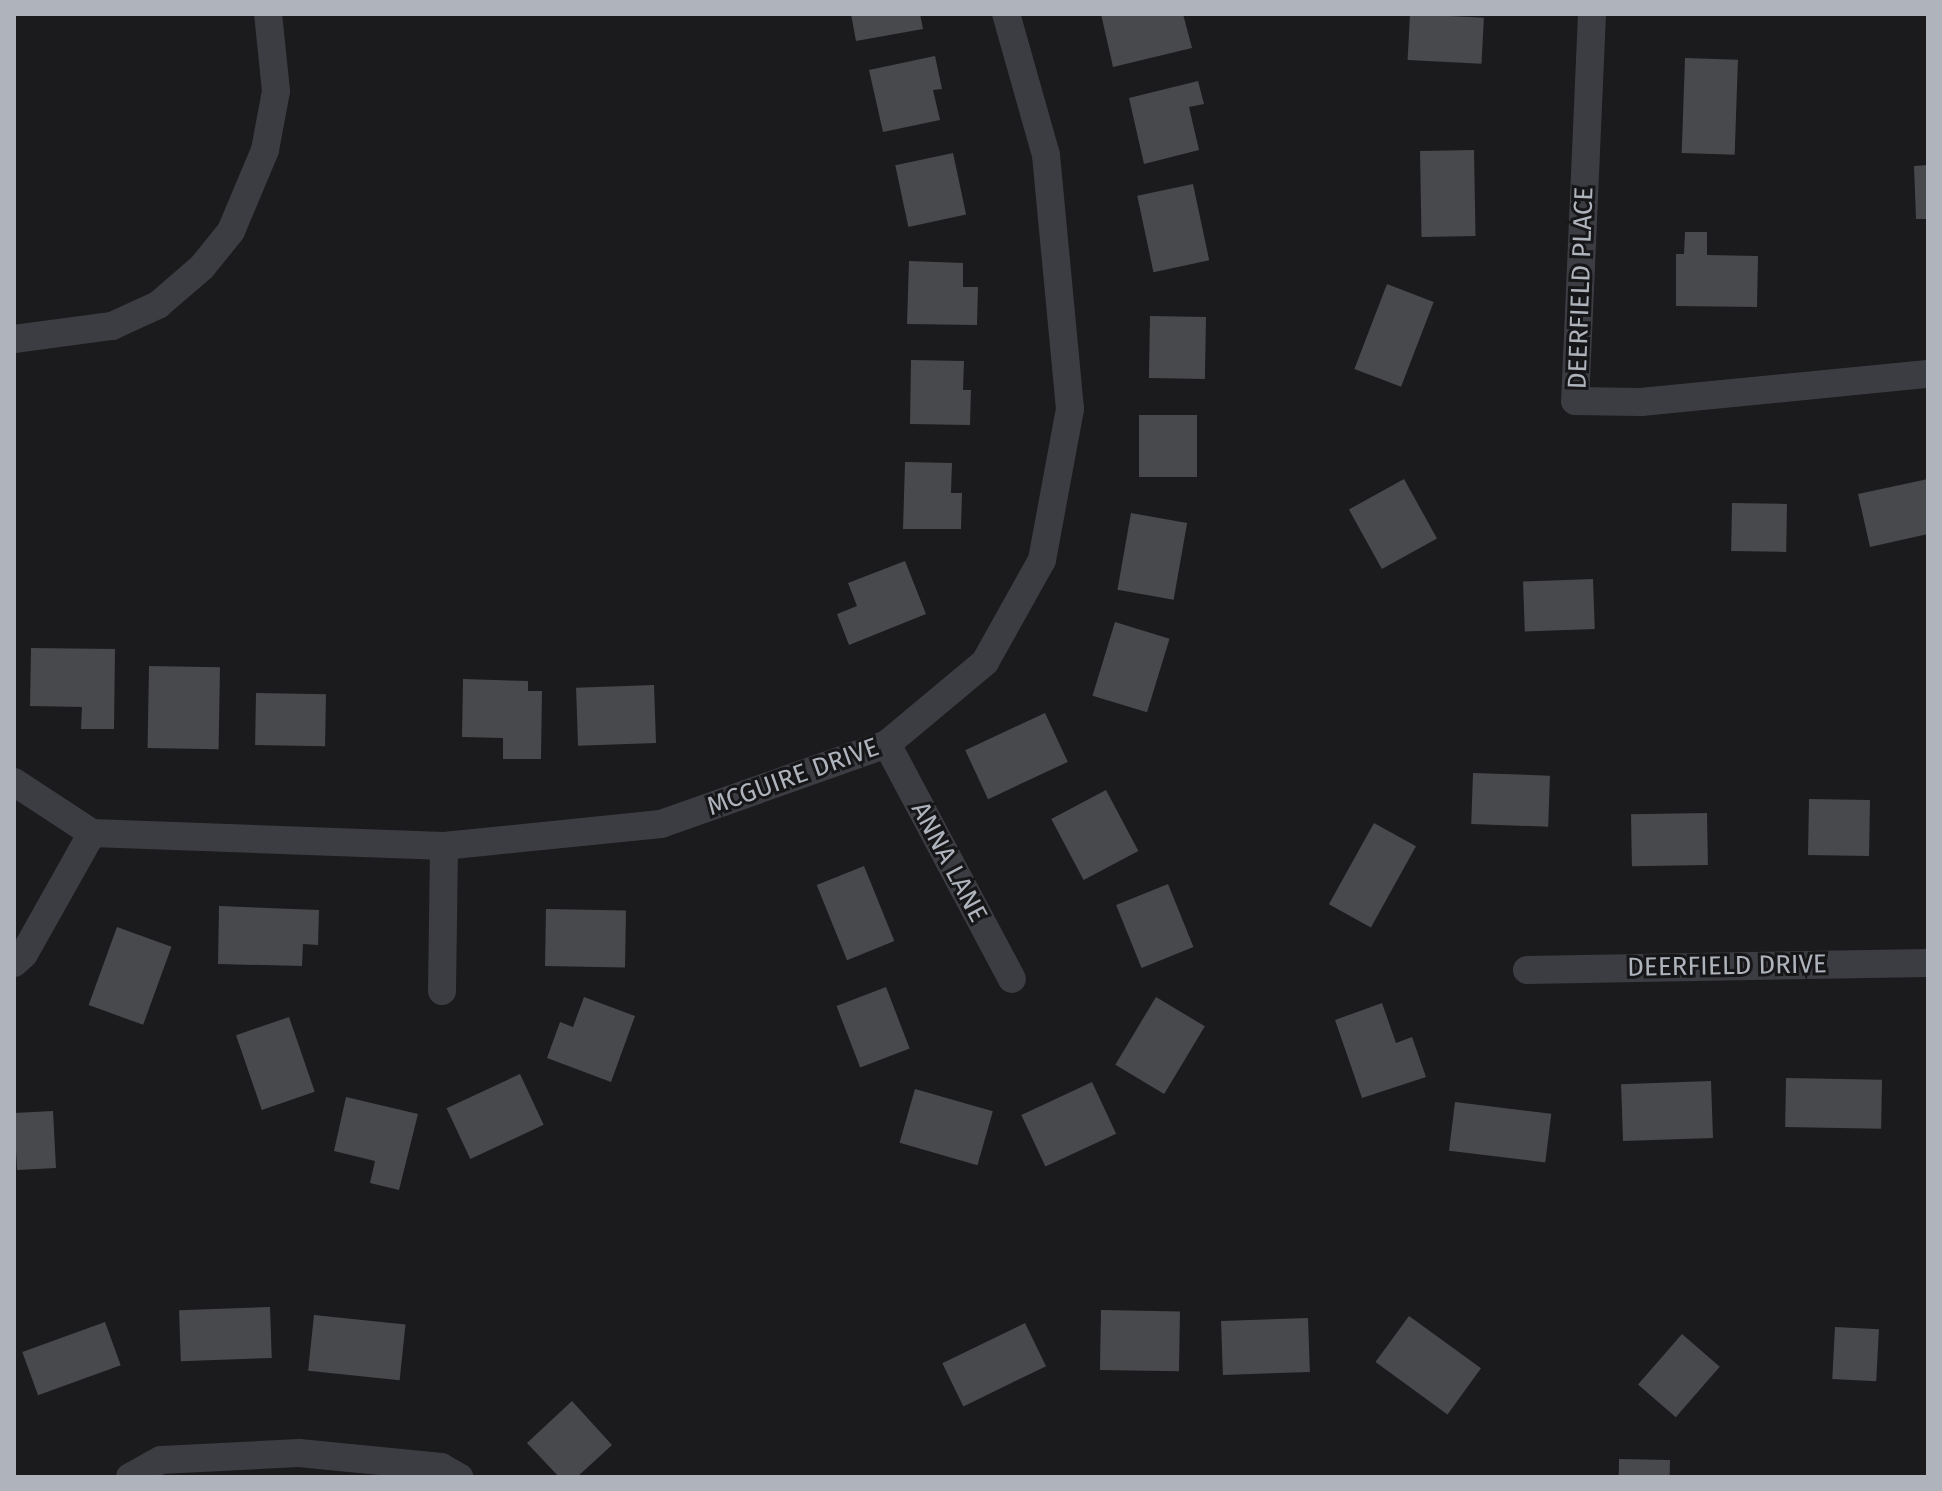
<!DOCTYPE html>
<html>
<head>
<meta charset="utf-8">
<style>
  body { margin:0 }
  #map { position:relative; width:1942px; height:1491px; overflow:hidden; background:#1b1b1d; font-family:"Fira Sans",sans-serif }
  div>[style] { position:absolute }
  .building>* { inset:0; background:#48494d; transform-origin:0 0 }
  .minor>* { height:28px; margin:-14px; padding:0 14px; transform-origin:14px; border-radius:14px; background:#3c3d42 }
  span { translate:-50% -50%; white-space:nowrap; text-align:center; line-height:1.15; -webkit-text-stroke:6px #161618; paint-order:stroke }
  .street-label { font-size:26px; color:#aeb3bc }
  .frame { position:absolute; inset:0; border:16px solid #aeb3bc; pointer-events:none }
</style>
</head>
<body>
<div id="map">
  <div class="building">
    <i style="clip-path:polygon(851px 14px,920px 14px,923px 29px,856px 41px)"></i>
    <i style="clip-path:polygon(1101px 14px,1183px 14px,1192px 48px,1113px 67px)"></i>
    <i style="left:1410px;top:14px;width:74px;height:46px;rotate:3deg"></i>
    <i style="clip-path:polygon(935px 56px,942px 89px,933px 90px,940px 120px,883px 132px,869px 70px)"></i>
    <i style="left:1685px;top:58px;width:53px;height:95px;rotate:2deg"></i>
    <i style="clip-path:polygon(1198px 81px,1204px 104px,1189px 107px,1199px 150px,1144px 164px,1129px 98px)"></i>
    <i style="left:1474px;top:150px;width:86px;height:54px;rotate:89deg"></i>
    <i style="left:953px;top:153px;width:63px;height:59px;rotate:78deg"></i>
    <i style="clip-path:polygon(1928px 165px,1928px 219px,1916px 219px,1914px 166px)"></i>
    <i style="left:1193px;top:184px;width:78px;height:57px;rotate:78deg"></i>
    <i style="clip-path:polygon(1685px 232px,1707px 232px,1707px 255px,1758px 256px,1757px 307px,1676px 306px,1676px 254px,1684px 254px)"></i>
    <i style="clip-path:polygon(909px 261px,963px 263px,963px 287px,978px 287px,977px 325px,907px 324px)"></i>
    <i style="left:1387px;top:284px;width:50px;height:91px;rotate:21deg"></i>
    <i style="left:1150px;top:316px;width:56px;height:62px;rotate:1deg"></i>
    <i style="clip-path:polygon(911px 360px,964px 361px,963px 390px,971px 390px,970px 425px,910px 424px)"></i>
    <i style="left:1139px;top:415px;width:58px;height:62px"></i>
    <i style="clip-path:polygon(905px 462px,952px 463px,951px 493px,962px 493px,961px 529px,903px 529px)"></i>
    <i style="left:1404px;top:479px;width:68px;height:63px;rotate:61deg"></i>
    <i style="clip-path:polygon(1928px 479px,1928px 534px,1870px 547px,1858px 494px)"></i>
    <i style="left:1732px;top:503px;width:55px;height:48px;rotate:1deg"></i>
    <i style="left:1131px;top:513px;width:57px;height:78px;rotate:10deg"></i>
    <i style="clip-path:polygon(905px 561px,926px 614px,849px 645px,837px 614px,857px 606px,848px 583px)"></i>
    <i style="left:1593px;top:579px;width:50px;height:70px;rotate:88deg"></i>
    <i style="left:1115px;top:622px;width:57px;height:77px;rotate:17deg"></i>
    <i style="clip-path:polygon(31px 648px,115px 649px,114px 729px,81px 729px,82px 707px,30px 706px)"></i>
    <i style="left:149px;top:666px;width:71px;height:82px;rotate:1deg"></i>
    <i style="clip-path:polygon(463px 679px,528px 681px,528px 691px,542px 691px,541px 759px,503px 759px,503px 738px,462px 737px)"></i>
    <i style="left:654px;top:685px;width:58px;height:78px;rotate:88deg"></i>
    <i style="left:256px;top:693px;width:70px;height:52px;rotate:1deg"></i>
    <i style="left:1045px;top:713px;width:54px;height:88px;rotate:65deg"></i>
    <i style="left:1473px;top:773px;width:77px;height:51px;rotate:2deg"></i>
    <i style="left:1106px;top:790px;width:69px;height:62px;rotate:62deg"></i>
    <i style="left:1809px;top:799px;width:61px;height:56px;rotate:1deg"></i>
    <i style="left:1707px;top:813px;width:52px;height:76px;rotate:89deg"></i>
    <i style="left:1374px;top:823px;width:48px;height:93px;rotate:29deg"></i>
    <i style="left:864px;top:866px;width:81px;height:51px;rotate:68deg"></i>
    <i style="left:1168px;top:884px;width:68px;height:56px;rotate:68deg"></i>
    <i style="clip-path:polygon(219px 906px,319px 910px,318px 945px,303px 944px,302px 966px,218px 964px)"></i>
    <i style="left:546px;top:909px;width:80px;height:57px;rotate:1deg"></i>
    <i style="left:117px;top:927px;width:58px;height:83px;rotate:20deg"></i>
    <i style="left:886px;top:987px;width:66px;height:53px;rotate:69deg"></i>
    <i style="clip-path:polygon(584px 997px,635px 1016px,611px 1082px,547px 1058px,560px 1022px,573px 1027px)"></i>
    <i style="left:1156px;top:997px;width:57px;height:79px;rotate:31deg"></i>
    <i style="clip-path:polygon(1382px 1003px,1396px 1043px,1412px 1037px,1426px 1077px,1362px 1098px,1335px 1020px)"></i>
    <i style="left:289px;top:1017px;width:79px;height:56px;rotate:71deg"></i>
    <i style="left:520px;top:1074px;width:56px;height:81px;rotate:65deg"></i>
    <i style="left:1786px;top:1078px;width:96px;height:49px;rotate:1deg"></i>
    <i style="left:1711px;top:1081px;width:57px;height:90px;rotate:88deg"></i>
    <i style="left:1092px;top:1082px;width:57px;height:78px;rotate:65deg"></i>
    <i style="left:915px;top:1089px;width:81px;height:56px;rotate:16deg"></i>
    <i style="clip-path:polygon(346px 1097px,418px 1114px,399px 1190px,370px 1183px,375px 1161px,334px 1151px)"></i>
    <i style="left:1455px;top:1102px;width:97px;height:49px;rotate:7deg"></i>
    <i style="left:53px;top:1111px;width:57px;height:39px;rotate:87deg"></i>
    <i style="left:270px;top:1307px;width:51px;height:91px;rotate:88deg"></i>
    <i style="left:1101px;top:1310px;width:79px;height:60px;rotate:1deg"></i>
    <i style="left:314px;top:1315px;width:92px;height:56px;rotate:6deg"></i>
    <i style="left:1409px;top:1316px;width:89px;height:57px;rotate:36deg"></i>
    <i style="left:1308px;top:1318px;width:54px;height:87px;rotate:88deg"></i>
    <i style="left:105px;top:1322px;width:46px;height:88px;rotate:70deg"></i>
    <i style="left:1025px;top:1323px;width:48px;height:92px;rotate:64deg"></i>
    <i style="left:1835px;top:1327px;width:44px;height:52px;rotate:3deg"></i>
    <i style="left:1682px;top:1334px;width:50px;height:67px;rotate:41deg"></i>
    <i style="clip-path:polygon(572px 1401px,612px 1445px,577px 1477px,559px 1477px,527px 1443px)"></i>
    <i style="left:1619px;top:1459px;width:51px;height:18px;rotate:1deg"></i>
  </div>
  <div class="minor">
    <i style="left:1592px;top:14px;width:387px;rotate:92.5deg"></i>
    <i style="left:1575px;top:401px;width:66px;rotate:0.9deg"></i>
    <i style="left:1641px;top:402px;width:288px;rotate:-5.6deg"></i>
    <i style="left:14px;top:339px;width:99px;rotate:-7.6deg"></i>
    <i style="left:112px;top:326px;width:51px;rotate:-24.5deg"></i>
    <i style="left:158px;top:305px;width:58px;rotate:-40.8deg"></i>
    <i style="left:202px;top:267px;width:46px;rotate:-51.1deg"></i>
    <i style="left:231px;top:231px;width:88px;rotate:-67.2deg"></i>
    <i style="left:265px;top:150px;width:60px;rotate:-79.4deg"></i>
    <i style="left:276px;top:91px;width:77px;rotate:-95.9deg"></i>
    <i style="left:887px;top:744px;width:266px;rotate:62deg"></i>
    <i style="left:14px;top:782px;width:93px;rotate:33.2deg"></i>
    <i style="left:92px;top:833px;width:352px;rotate:2.1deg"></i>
    <i style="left:444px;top:846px;width:218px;rotate:-5.8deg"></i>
    <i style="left:661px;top:824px;width:240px;rotate:-19.5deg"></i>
    <i style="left:887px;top:744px;width:128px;rotate:-39.9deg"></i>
    <i style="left:985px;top:662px;width:117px;rotate:-60.8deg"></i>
    <i style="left:1042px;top:560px;width:154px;rotate:-79.5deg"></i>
    <i style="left:1070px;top:409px;width:255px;rotate:-95.4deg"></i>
    <i style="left:1046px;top:155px;width:147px;rotate:-105.8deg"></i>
    <i style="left:14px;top:963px;width:13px;rotate:-42deg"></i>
    <i style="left:24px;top:954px;width:139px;rotate:-60.7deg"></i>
    <i style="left:1527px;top:970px;width:401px;rotate:-1deg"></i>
    <i style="left:442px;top:991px;width:145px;rotate:-89.2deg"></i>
    <i style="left:130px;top:1477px;width:35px;rotate:-29deg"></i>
    <i style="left:161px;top:1460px;width:138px;rotate:-2.9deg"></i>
    <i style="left:299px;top:1453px;width:143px;rotate:5.6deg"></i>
    <i style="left:441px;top:1467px;width:21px;rotate:29deg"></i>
  </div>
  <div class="street-label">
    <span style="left:1581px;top:288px;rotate:-88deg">DEERFIELD PLACE</span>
    <span style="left:793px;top:777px;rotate:-20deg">MCGUIRE DRIVE</span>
    <span style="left:949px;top:862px;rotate:62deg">ANNA LANE</span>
    <span style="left:1727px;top:966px;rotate:-1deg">DEERFIELD DRIVE</span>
  </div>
  <div class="frame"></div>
</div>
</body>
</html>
